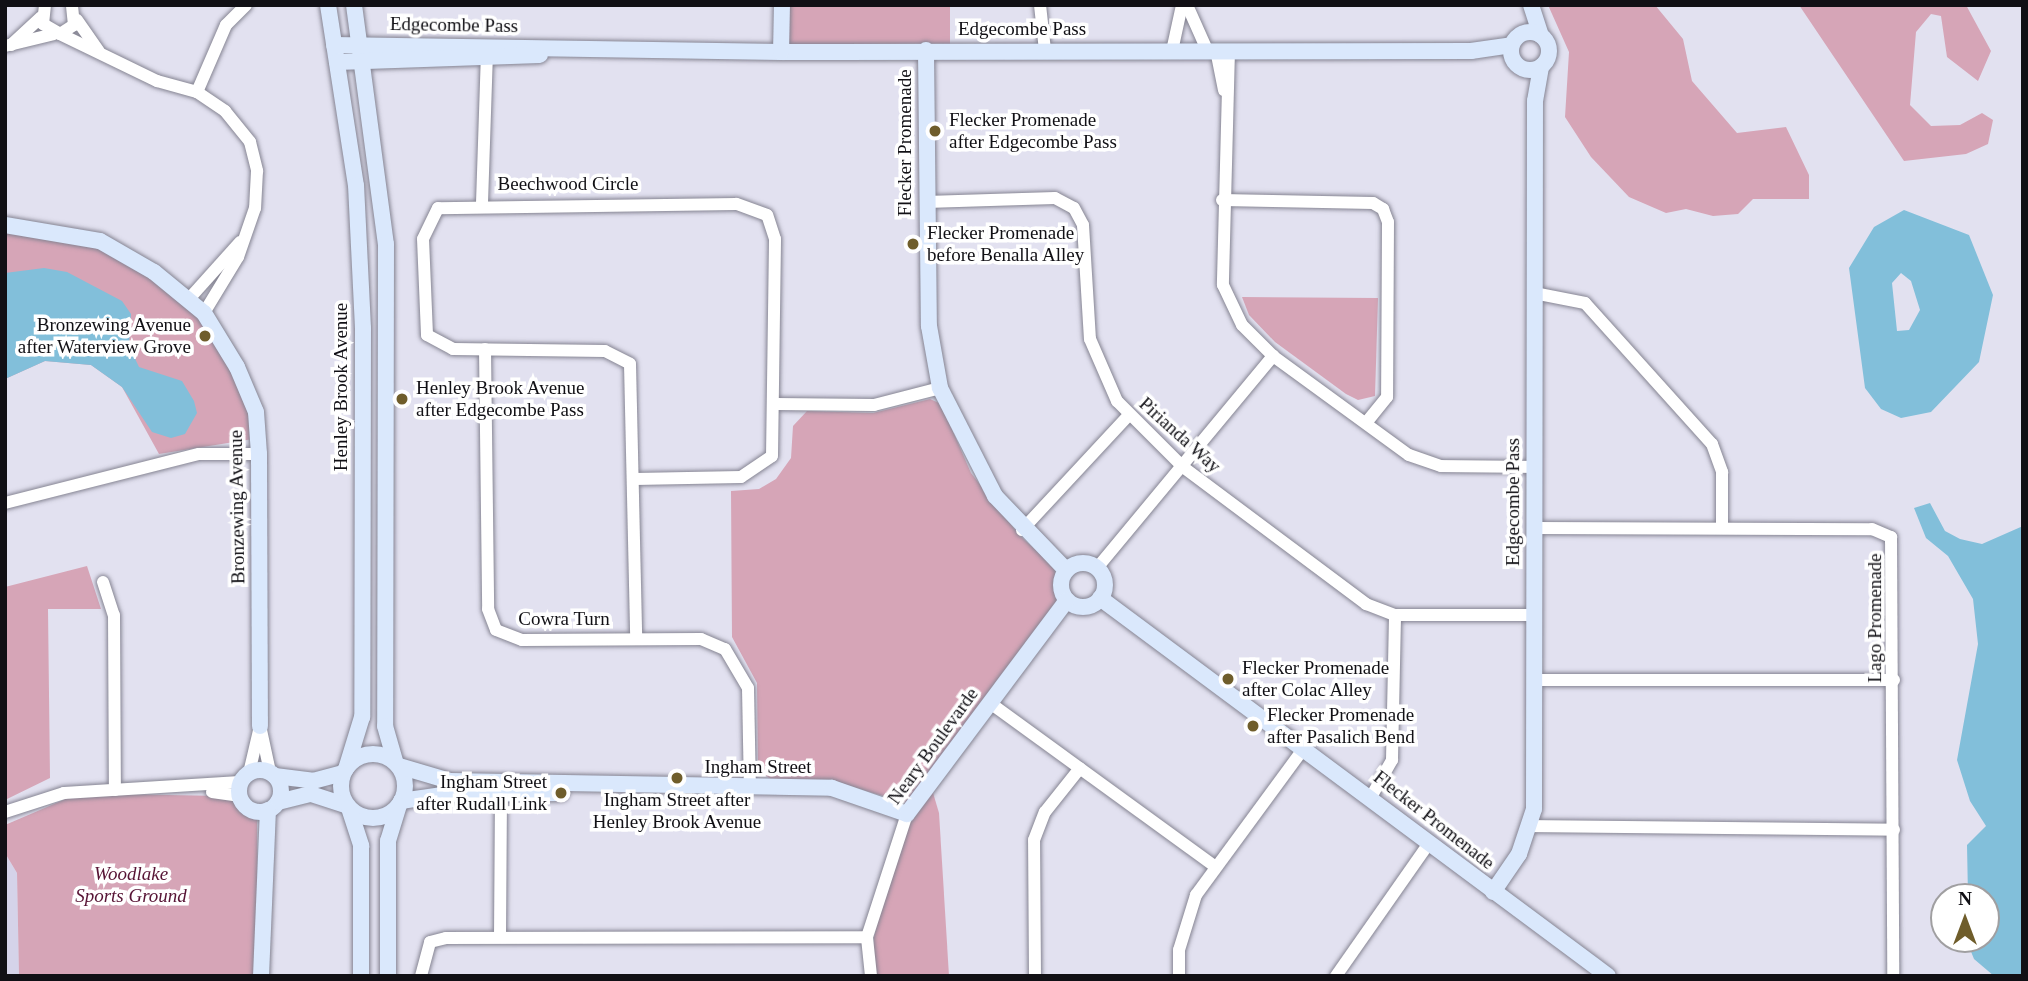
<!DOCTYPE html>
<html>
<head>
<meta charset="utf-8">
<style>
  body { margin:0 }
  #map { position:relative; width:2028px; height:981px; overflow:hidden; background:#e2e1f0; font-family:Georgia,serif }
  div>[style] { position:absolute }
  .built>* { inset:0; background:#d5d3e9 }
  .green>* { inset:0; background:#d6a5b7; transform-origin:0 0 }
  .water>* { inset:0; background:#82bfda }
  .roads { filter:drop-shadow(0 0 2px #858492) drop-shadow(0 0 2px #858492) }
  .street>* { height:12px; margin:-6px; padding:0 6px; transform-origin:6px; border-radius:6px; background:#fff }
  .secondary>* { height:16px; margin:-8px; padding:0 8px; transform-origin:8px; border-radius:8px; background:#dae8fc }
  .secondary>.ring { margin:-8px; padding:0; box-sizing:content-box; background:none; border:16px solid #dae8fc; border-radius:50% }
  .dots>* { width:19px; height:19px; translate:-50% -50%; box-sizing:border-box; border:4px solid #fff; border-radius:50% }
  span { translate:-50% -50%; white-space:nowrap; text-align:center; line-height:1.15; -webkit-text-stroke:7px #fff; paint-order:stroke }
  .street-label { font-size:19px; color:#111015 }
  .poi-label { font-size:19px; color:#111015 }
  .left { translate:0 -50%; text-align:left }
  .right { translate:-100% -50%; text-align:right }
  .park-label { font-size:19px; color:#571435; font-style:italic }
  .frame { position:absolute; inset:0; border:7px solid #111015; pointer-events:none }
  .north { position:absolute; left:1930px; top:883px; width:70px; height:70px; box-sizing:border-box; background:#fff; border:2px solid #a09fa1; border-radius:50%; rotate:0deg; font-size:19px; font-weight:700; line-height:28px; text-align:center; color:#111015 }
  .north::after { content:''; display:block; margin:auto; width:24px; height:32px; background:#6f5d2b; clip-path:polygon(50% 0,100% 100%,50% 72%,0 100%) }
</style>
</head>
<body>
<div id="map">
  <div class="built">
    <i style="clip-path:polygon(5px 853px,17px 873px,19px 976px,5px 976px)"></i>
  </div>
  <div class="green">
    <i style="left:781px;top:5px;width:169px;height:42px"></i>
    <i style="clip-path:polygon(1548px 5px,1655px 5px,1683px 39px,1692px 81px,1737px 133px,1786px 127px,1809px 175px,1809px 199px,1753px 199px,1738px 214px,1713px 216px,1686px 209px,1666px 213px,1629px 197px,1591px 157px,1565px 117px,1569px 52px)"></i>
    <i style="clip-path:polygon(1799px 5px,1966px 5px,1991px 51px,1978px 81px,1947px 57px,1941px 16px,1931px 14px,1916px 32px,1910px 105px,1931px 126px,1960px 125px,1982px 113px,1993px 120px,1988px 144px,1966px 154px,1904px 161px)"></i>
    <i style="clip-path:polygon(33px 232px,94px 245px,166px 285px,211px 332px,243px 389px,253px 439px,159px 454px,122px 387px,91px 365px,45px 361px,5px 379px,5px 233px)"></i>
    <i style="clip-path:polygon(1242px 297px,1378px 298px,1375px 396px,1358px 400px,1346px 394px,1275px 342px,1249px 315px)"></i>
    <i style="clip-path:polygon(930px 399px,941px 404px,971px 473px,1019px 535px,1054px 567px,1060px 599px,910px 804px,833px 781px,773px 781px,758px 769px,757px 683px,732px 637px,731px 491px,759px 489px,776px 479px,791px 458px,793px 426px,807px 411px,873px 413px)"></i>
    <i style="clip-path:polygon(87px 566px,101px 609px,48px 609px,50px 778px,5px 800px,5px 587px)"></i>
    <i style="clip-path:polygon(931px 786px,939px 813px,949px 976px,874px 976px,874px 937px,885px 894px,911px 814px)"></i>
    <i style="clip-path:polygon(113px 794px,222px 796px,244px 801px,257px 813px,258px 976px,19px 976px,17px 873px,5px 853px,5px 825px,68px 798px)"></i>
  </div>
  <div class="water">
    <i style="clip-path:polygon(evenodd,1904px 210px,1969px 235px,1993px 295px,1979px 362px,1931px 412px,1901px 418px,1881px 409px,1865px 388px,1849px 268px,1874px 227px,1904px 210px,1901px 273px,1911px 281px,1920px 310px,1909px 330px,1897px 331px,1892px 283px,1901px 273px)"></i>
    <i style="clip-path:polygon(44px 268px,67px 272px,122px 301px,131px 314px,129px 346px,139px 367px,182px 381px,194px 401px,197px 413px,185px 434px,171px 438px,152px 432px,122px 387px,91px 365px,45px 361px,5px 379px,5px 273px)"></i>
    <i style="clip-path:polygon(1930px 503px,1945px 531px,1960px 539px,1982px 544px,2023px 526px,2023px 976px,1994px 976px,1974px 959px,1968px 944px,1968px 939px,1986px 939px,1986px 897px,1968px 897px,1967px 845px,1986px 826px,1970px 801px,1957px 760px,1978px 644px,1973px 599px,1948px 556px,1926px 538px,1914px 508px)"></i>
  </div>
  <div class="roads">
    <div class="street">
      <i style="left:45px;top:5px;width:19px;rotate:96deg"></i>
      <i style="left:43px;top:24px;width:20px;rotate:30deg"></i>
      <i style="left:60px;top:34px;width:17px;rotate:-33deg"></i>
      <i style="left:74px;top:25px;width:20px;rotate:-96deg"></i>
      <i style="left:1040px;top:5px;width:45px;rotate:83.7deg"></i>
      <i style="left:1187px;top:5px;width:49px;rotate:66deg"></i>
      <i style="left:77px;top:20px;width:38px;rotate:55deg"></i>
      <i style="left:60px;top:34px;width:108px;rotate:25.9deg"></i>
      <i style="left:157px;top:81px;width:41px;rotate:15.4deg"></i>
      <i style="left:197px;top:92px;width:34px;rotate:34deg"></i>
      <i style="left:225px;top:111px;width:40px;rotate:51deg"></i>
      <i style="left:250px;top:142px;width:30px;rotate:76deg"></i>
      <i style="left:257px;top:171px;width:37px;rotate:93deg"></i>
      <i style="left:255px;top:208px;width:52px;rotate:109.1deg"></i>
      <i style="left:238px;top:257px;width:66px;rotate:121.3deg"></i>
      <i style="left:11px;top:45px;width:41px;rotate:-43deg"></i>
      <i style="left:5px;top:46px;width:50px;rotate:-13.8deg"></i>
      <i style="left:1216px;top:50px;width:41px;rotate:78.7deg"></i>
      <i style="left:1229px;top:50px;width:235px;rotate:91.5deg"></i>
      <i style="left:1223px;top:285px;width:44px;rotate:64.6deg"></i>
      <i style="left:1242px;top:325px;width:44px;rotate:45deg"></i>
      <i style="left:1273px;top:356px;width:168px;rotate:36.1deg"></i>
      <i style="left:1409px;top:455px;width:34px;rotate:19deg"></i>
      <i style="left:1441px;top:466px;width:93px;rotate:0.6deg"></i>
      <i style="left:1172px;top:51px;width:47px;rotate:-77.7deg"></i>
      <i style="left:197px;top:92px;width:73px;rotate:-66.6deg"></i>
      <i style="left:226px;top:25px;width:28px;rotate:-45deg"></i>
      <i style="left:1222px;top:200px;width:151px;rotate:1.1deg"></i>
      <i style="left:1373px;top:203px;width:12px;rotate:31deg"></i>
      <i style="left:1383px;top:209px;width:14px;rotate:69deg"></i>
      <i style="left:1388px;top:222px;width:175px;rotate:90.3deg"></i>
      <i style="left:1387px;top:397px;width:33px;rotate:129deg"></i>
      <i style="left:926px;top:202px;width:129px;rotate:-1.8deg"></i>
      <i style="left:1055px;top:198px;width:21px;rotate:28deg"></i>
      <i style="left:1074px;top:208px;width:19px;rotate:62deg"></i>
      <i style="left:1083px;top:225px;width:114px;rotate:86.5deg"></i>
      <i style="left:1090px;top:339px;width:68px;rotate:66.5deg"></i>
      <i style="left:1117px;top:401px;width:93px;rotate:45deg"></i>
      <i style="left:1183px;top:467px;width:229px;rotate:36.8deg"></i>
      <i style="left:1366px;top:604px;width:31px;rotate:21deg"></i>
      <i style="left:1395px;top:615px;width:139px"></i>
      <i style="left:482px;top:203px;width:154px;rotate:-88.1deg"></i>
      <i style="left:1534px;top:293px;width:52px;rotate:11.1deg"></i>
      <i style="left:1585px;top:303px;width:190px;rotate:48deg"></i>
      <i style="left:1712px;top:444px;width:30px;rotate:70deg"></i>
      <i style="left:1722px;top:472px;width:56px;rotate:90deg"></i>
      <i style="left:188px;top:300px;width:78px;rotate:-48.1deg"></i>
      <i style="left:485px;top:349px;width:260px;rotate:89.3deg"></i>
      <i style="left:488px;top:609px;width:22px;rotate:69deg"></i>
      <i style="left:496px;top:630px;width:28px;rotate:21deg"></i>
      <i style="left:522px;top:640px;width:179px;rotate:-0.3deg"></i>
      <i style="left:701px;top:639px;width:26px;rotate:23deg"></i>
      <i style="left:725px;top:649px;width:45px;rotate:59.5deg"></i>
      <i style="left:748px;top:688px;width:100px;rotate:88.9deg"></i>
      <i style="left:776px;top:404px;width:98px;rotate:0.6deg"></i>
      <i style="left:874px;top:405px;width:68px;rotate:-14.4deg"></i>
      <i style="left:635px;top:479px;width:106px;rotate:-1.1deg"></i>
      <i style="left:741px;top:477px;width:37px;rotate:-34deg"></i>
      <i style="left:772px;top:456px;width:217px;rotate:-89.2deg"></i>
      <i style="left:775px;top:239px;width:25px;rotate:-108deg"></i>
      <i style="left:767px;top:215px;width:33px;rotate:-160deg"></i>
      <i style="left:736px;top:204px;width:298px;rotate:179.2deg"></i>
      <i style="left:438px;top:208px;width:34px;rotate:116deg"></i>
      <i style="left:423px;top:239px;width:96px;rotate:87.6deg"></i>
      <i style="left:427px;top:335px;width:30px;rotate:28deg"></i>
      <i style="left:453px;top:349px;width:152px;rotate:0.8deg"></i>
      <i style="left:605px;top:351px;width:28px;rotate:27deg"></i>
      <i style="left:630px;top:364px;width:274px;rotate:88.7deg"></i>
      <i style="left:5px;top:503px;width:200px;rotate:-14.2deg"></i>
      <i style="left:199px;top:454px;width:60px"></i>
      <i style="left:1534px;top:528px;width:338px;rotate:0.2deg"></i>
      <i style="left:1872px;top:529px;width:21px;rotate:23deg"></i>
      <i style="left:1891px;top:537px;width:439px;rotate:89.7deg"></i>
      <i style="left:1022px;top:530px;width:156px;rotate:-47.1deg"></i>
      <i style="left:1097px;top:568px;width:276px;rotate:-50.3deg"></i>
      <i style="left:103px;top:582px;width:35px;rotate:72deg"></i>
      <i style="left:114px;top:615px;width:175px;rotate:89.7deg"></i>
      <i style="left:1534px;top:680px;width:360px"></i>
      <i style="left:990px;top:703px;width:279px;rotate:36deg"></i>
      <i style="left:261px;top:730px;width:43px;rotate:77.9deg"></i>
      <i style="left:249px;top:773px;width:48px;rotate:-76.8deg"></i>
      <i style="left:212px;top:792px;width:27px;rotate:8deg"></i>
      <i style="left:1371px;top:797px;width:43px;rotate:-60.4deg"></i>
      <i style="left:1392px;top:760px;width:145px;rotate:-88.8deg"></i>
      <i style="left:5px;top:812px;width:62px;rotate:-17.9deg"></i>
      <i style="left:64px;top:793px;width:176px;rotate:-3.6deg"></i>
      <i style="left:1530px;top:826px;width:364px;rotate:0.6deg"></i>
      <i style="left:500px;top:937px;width:152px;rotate:-89.6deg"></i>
      <i style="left:421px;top:976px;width:35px;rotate:-75deg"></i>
      <i style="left:430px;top:942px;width:16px;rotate:-14deg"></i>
      <i style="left:446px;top:938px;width:421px;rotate:-0.1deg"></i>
      <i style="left:871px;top:976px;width:39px;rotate:-96deg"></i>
      <i style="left:867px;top:937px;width:129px;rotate:-72deg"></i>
      <i style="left:1035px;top:976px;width:136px;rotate:-90.4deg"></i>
      <i style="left:1034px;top:840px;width:30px;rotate:-69deg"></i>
      <i style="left:1045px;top:812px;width:56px;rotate:-51.5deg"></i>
      <i style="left:1179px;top:976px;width:26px;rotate:-90deg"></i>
      <i style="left:1179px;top:950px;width:58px;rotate:-72.8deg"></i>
      <i style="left:1196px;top:895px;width:182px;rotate:-53.7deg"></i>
      <i style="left:1336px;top:976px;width:162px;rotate:-55deg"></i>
    </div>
    <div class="secondary">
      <i style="left:328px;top:5px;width:182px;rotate:81.2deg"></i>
      <i style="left:356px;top:185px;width:144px;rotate:87.2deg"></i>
      <i style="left:363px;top:329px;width:388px;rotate:90.1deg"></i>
      <i style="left:362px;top:717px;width:54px;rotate:107.1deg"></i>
      <i style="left:354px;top:5px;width:241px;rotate:82.4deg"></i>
      <i style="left:386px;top:244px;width:482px;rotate:90.1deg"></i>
      <i style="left:385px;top:726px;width:37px;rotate:74deg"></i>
      <i style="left:1531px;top:5px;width:32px;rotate:72deg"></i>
      <i class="ring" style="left:1511px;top:32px;width:22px;height:22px"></i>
      <i style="left:334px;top:45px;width:447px;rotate:0.9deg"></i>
      <i style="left:781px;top:52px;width:690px;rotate:-0.08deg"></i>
      <i style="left:1471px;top:51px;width:41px;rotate:-8.3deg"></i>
      <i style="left:926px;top:50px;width:276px;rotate:89.4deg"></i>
      <i style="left:929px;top:326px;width:63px;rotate:79.9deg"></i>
      <i style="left:940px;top:388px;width:121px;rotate:63deg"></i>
      <i style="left:995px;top:496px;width:103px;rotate:46.2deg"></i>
      <i style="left:781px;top:52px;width:47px;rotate:-88.8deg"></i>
      <i style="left:337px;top:62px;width:203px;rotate:-2deg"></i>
      <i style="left:5px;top:225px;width:96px;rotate:9.6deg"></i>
      <i style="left:100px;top:241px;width:62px;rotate:29.9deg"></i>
      <i style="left:154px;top:272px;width:65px;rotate:39.4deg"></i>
      <i style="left:204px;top:313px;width:63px;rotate:58.6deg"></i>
      <i style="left:237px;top:367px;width:49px;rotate:67.1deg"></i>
      <i style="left:256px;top:412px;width:42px;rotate:85.9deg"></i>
      <i style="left:259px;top:454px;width:272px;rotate:89.8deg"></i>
      <i class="ring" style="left:1061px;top:563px;width:28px;height:28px"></i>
      <i style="left:1100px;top:598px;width:633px;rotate:36.65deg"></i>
      <i class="ring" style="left:341px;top:754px;width:48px;height:48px"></i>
      <i style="left:399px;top:766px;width:53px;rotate:16.4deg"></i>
      <i style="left:450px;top:781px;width:382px;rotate:1deg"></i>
      <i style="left:832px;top:788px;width:79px;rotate:19.1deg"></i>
      <i style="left:907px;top:814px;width:267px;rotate:-53.2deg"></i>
      <i class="ring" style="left:239px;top:770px;width:26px;height:26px"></i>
      <i style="left:275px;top:776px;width:38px;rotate:7deg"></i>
      <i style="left:313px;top:781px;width:31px;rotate:-15deg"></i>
      <i style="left:401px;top:801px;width:49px;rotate:-8.3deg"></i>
      <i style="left:449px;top:794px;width:112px;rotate:-0.5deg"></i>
      <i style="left:278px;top:802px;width:34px;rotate:-14deg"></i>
      <i style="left:311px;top:794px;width:38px;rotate:18deg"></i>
      <i style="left:349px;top:808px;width:40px;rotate:72deg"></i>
      <i style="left:361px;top:846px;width:130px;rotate:90deg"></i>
      <i style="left:1493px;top:892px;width:46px;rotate:-55.6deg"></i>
      <i style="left:1519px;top:854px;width:47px;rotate:-71.6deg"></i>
      <i style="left:1534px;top:809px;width:708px;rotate:-89.92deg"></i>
      <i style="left:1535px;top:101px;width:35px;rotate:-80deg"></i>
      <i style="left:261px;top:976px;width:166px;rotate:-87.6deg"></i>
      <i style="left:388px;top:976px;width:135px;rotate:-90deg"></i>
      <i style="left:388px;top:841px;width:37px;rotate:-73deg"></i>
    </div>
  </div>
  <div class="dots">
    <i style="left:935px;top:131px;background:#6f5d2b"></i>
    <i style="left:913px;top:244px;background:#6f5d2b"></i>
    <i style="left:205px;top:336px;background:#6f5d2b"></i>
    <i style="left:402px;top:399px;background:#6f5d2b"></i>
    <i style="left:1228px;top:679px;background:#6f5d2b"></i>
    <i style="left:1253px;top:726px;background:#6f5d2b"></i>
    <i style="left:677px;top:778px;background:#6f5d2b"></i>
    <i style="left:561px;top:793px;background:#6f5d2b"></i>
  </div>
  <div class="street-label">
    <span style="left:454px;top:25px;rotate:1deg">Edgecombe Pass</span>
    <span style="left:1022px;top:29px">Edgecombe Pass</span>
    <span style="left:905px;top:143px;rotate:-90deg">Flecker Promenade</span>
    <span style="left:568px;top:184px">Beechwood Circle</span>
    <span style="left:341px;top:387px;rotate:-90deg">Henley Brook Avenue</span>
    <span style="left:1180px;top:435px;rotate:42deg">Pirianda Way</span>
    <span style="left:1513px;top:502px;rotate:-90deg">Edgecombe Pass</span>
    <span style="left:237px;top:507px;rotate:-91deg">Bronzewing Avenue</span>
    <span style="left:1875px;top:618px;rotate:-90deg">Lago Promenade</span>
    <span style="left:564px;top:619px">Cowra Turn</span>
    <span style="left:933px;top:746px;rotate:-54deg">Neary Boulevarde</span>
    <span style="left:758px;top:767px">Ingham Street</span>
    <span style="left:1434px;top:820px;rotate:38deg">Flecker Promenade</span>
  </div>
  <div class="poi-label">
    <span class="left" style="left:949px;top:131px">Flecker Promenade<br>after Edgecombe Pass</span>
    <span class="left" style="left:927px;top:244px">Flecker Promenade<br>before Benalla Alley</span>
    <span class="right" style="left:191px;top:336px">Bronzewing Avenue<br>after Waterview Grove</span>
    <span class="left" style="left:416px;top:399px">Henley Brook Avenue<br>after Edgecombe Pass</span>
    <span class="left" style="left:1242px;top:679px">Flecker Promenade<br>after Colac Alley</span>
    <span class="left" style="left:1267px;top:726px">Flecker Promenade<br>after Pasalich Bend</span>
    <span class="right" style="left:547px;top:793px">Ingham Street<br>after Rudall Link</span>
    <span style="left:677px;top:811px">Ingham Street after<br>Henley Brook Avenue</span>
  </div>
  <div class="park-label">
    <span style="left:131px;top:885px">Woodlake<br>Sports Ground</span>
  </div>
  <div class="frame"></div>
  <div class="north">N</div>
</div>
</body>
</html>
